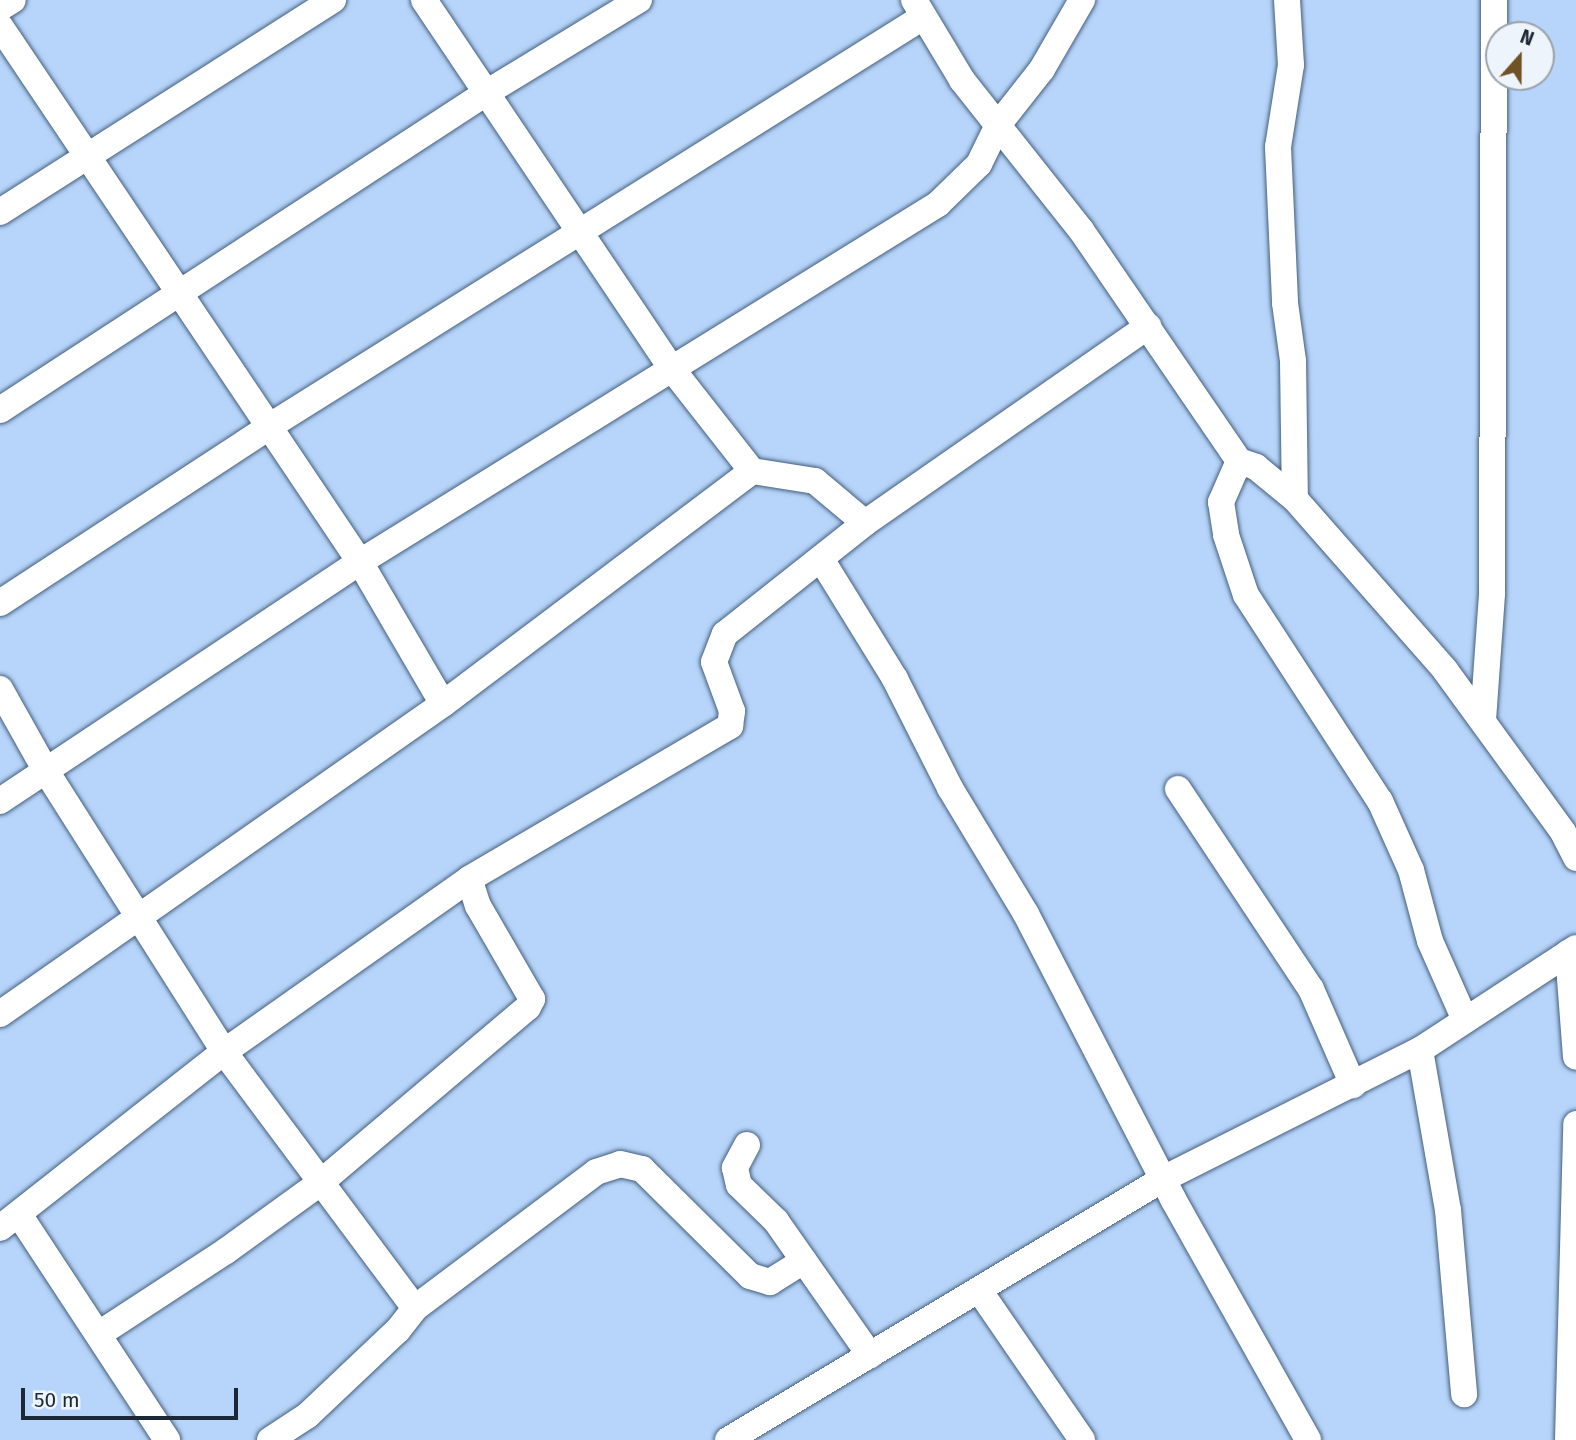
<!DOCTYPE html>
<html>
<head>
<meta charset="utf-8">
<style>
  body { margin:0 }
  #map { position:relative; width:1576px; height:1440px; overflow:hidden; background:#b7d5fa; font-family:"Fira Sans",sans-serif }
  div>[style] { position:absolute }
  .roads { filter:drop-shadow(0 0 2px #455f7f) drop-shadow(0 0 2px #455f7f) }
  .street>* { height:26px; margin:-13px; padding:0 13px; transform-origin:13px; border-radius:13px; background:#fff }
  span { translate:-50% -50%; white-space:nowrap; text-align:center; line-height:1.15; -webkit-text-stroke:5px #edf4fb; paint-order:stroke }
  .north { position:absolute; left:1485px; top:21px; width:70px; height:70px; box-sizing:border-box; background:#edf4fb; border:2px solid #9aa2ac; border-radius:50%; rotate:21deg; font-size:19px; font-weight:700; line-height:28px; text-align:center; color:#1d2836 }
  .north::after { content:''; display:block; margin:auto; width:24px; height:32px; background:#715227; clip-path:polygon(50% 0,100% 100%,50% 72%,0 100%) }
  .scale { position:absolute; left:21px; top:1388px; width:217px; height:32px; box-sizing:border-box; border:4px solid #1d2836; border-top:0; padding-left:9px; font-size:21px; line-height:24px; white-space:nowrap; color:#1d2836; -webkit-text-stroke:5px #edf4fb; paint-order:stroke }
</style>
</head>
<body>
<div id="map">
  <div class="roads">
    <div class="street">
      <i style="left:424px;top:0;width:445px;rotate:56.1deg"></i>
      <i style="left:672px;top:369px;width:130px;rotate:51.9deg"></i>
      <i style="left:914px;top:0;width:93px;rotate:59deg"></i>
      <i style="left:962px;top:80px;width:191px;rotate:51.6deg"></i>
      <i style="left:1081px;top:230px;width:280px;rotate:55.6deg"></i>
      <i style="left:1239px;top:461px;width:18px;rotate:19deg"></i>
      <i style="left:1256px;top:467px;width:50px;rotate:39.4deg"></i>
      <i style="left:1295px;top:499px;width:227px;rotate:48.7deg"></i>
      <i style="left:1445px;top:670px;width:200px;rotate:53.9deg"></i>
      <i style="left:1563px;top:832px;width:29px;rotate:63deg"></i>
      <i style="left:1287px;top:0;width:65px;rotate:86.5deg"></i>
      <i style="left:1291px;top:65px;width:83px;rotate:99deg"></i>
      <i style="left:1278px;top:147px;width:156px;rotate:87.4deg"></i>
      <i style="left:1285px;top:303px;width:59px;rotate:82.1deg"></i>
      <i style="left:1293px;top:361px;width:138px;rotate:89.2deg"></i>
      <i style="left:0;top:8px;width:15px;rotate:-32deg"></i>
      <i style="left:0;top:26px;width:646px;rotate:56.11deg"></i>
      <i style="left:360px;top:562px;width:164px;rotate:59.7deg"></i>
      <i style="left:0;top:212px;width:395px;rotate:-32.5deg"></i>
      <i style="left:0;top:410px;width:580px;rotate:-33.11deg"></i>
      <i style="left:486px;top:93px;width:179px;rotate:-31.3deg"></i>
      <i style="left:1239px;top:461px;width:45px;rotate:113.7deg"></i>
      <i style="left:1221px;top:502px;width:33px;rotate:81deg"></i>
      <i style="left:1226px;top:535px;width:63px;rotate:71.6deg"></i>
      <i style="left:1246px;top:595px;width:246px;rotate:57deg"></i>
      <i style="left:1380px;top:801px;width:76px;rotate:65.8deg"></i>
      <i style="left:1411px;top:870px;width:73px;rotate:75deg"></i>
      <i style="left:1430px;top:941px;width:86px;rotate:66.1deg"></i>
      <i style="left:821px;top:559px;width:141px;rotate:58.3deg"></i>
      <i style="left:895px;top:679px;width:122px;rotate:63.2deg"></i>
      <i style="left:950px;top:788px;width:147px;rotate:58.9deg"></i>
      <i style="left:1026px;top:914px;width:321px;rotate:62.7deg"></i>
      <i style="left:1173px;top:1199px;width:276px;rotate:60.7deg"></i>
      <i style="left:0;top:603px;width:323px;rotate:-33.2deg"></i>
      <i style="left:270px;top:426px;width:771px;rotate:-32.06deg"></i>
      <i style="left:0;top:689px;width:94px;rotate:60.7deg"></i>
      <i style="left:46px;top:771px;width:333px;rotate:57.6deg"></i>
      <i style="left:224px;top:1052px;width:319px;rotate:53.3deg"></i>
      <i style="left:1483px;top:720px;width:127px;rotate:-85.9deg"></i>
      <i style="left:1492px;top:593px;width:593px;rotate:-89.81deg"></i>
      <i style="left:1178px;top:789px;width:240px;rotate:56.4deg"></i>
      <i style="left:1311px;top:989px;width:105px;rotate:66.4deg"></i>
      <i style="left:0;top:801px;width:432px;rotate:-33.6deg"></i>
      <i style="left:360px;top:562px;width:680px;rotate:-31.77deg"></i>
      <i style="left:938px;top:204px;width:57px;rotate:-44.3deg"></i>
      <i style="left:979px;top:164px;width:43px;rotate:-64deg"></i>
      <i style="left:998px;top:125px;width:71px;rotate:-51.8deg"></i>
      <i style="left:1042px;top:69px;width:80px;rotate:-59.9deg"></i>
      <i style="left:1568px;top:953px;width:104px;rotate:85.6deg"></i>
      <i style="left:0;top:1014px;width:541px;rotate:-34.98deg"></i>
      <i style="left:443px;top:704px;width:387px;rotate:-37deg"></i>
      <i style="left:752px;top:471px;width:64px;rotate:9deg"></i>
      <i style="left:815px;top:481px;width:65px;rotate:40deg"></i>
      <i style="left:1420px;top:1050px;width:162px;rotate:80.1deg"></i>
      <i style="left:1448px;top:1210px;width:185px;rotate:85deg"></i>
      <i style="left:747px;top:1145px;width:26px;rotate:118deg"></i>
      <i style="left:735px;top:1168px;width:17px;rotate:77deg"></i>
      <i style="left:739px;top:1185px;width:52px;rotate:44.2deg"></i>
      <i style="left:776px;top:1221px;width:164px;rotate:55deg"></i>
      <i style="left:20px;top:1216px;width:268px;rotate:56.7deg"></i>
      <i style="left:0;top:1228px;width:285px;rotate:-38.2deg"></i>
      <i style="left:224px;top:1052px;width:300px;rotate:-35.2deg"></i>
      <i style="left:469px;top:879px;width:303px;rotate:-30.4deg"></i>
      <i style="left:730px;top:726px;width:15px;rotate:-82deg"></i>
      <i style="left:732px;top:711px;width:52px;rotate:-110.2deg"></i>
      <i style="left:714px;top:662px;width:30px;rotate:-69deg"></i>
      <i style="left:725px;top:634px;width:179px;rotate:-38.4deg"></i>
      <i style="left:865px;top:523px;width:345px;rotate:-34.8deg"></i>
      <i style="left:979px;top:1290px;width:182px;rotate:55.5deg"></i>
      <i style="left:99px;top:1334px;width:152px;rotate:-33.2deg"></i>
      <i style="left:226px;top:1251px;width:116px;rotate:-35.9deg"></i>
      <i style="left:320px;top:1183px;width:272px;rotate:-40.2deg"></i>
      <i style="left:528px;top:1007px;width:9px;rotate:-63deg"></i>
      <i style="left:532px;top:999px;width:108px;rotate:-120.1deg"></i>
      <i style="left:478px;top:906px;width:28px;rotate:-108deg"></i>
      <i style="left:270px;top:1440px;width:45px;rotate:-33.3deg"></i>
      <i style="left:308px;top:1415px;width:124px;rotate:-43.4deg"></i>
      <i style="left:398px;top:1330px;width:28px;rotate:-52deg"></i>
      <i style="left:415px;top:1308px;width:226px;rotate:-36.9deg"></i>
      <i style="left:596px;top:1172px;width:25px;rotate:-18deg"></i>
      <i style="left:620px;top:1164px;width:23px;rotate:13deg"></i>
      <i style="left:642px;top:1169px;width:152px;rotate:44.7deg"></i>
      <i style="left:750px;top:1276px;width:21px;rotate:17deg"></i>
      <i style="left:770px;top:1282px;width:40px;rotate:-32deg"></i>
      <i style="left:728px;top:1440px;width:507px;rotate:-30.96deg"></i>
      <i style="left:1163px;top:1179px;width:288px;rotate:-26.7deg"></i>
      <i style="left:1420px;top:1050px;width:186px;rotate:-33.2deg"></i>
      <i style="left:1568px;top:1440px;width:316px;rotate:-88.5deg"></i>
    </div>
  </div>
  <div class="north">N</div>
  <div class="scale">50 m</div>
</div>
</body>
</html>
